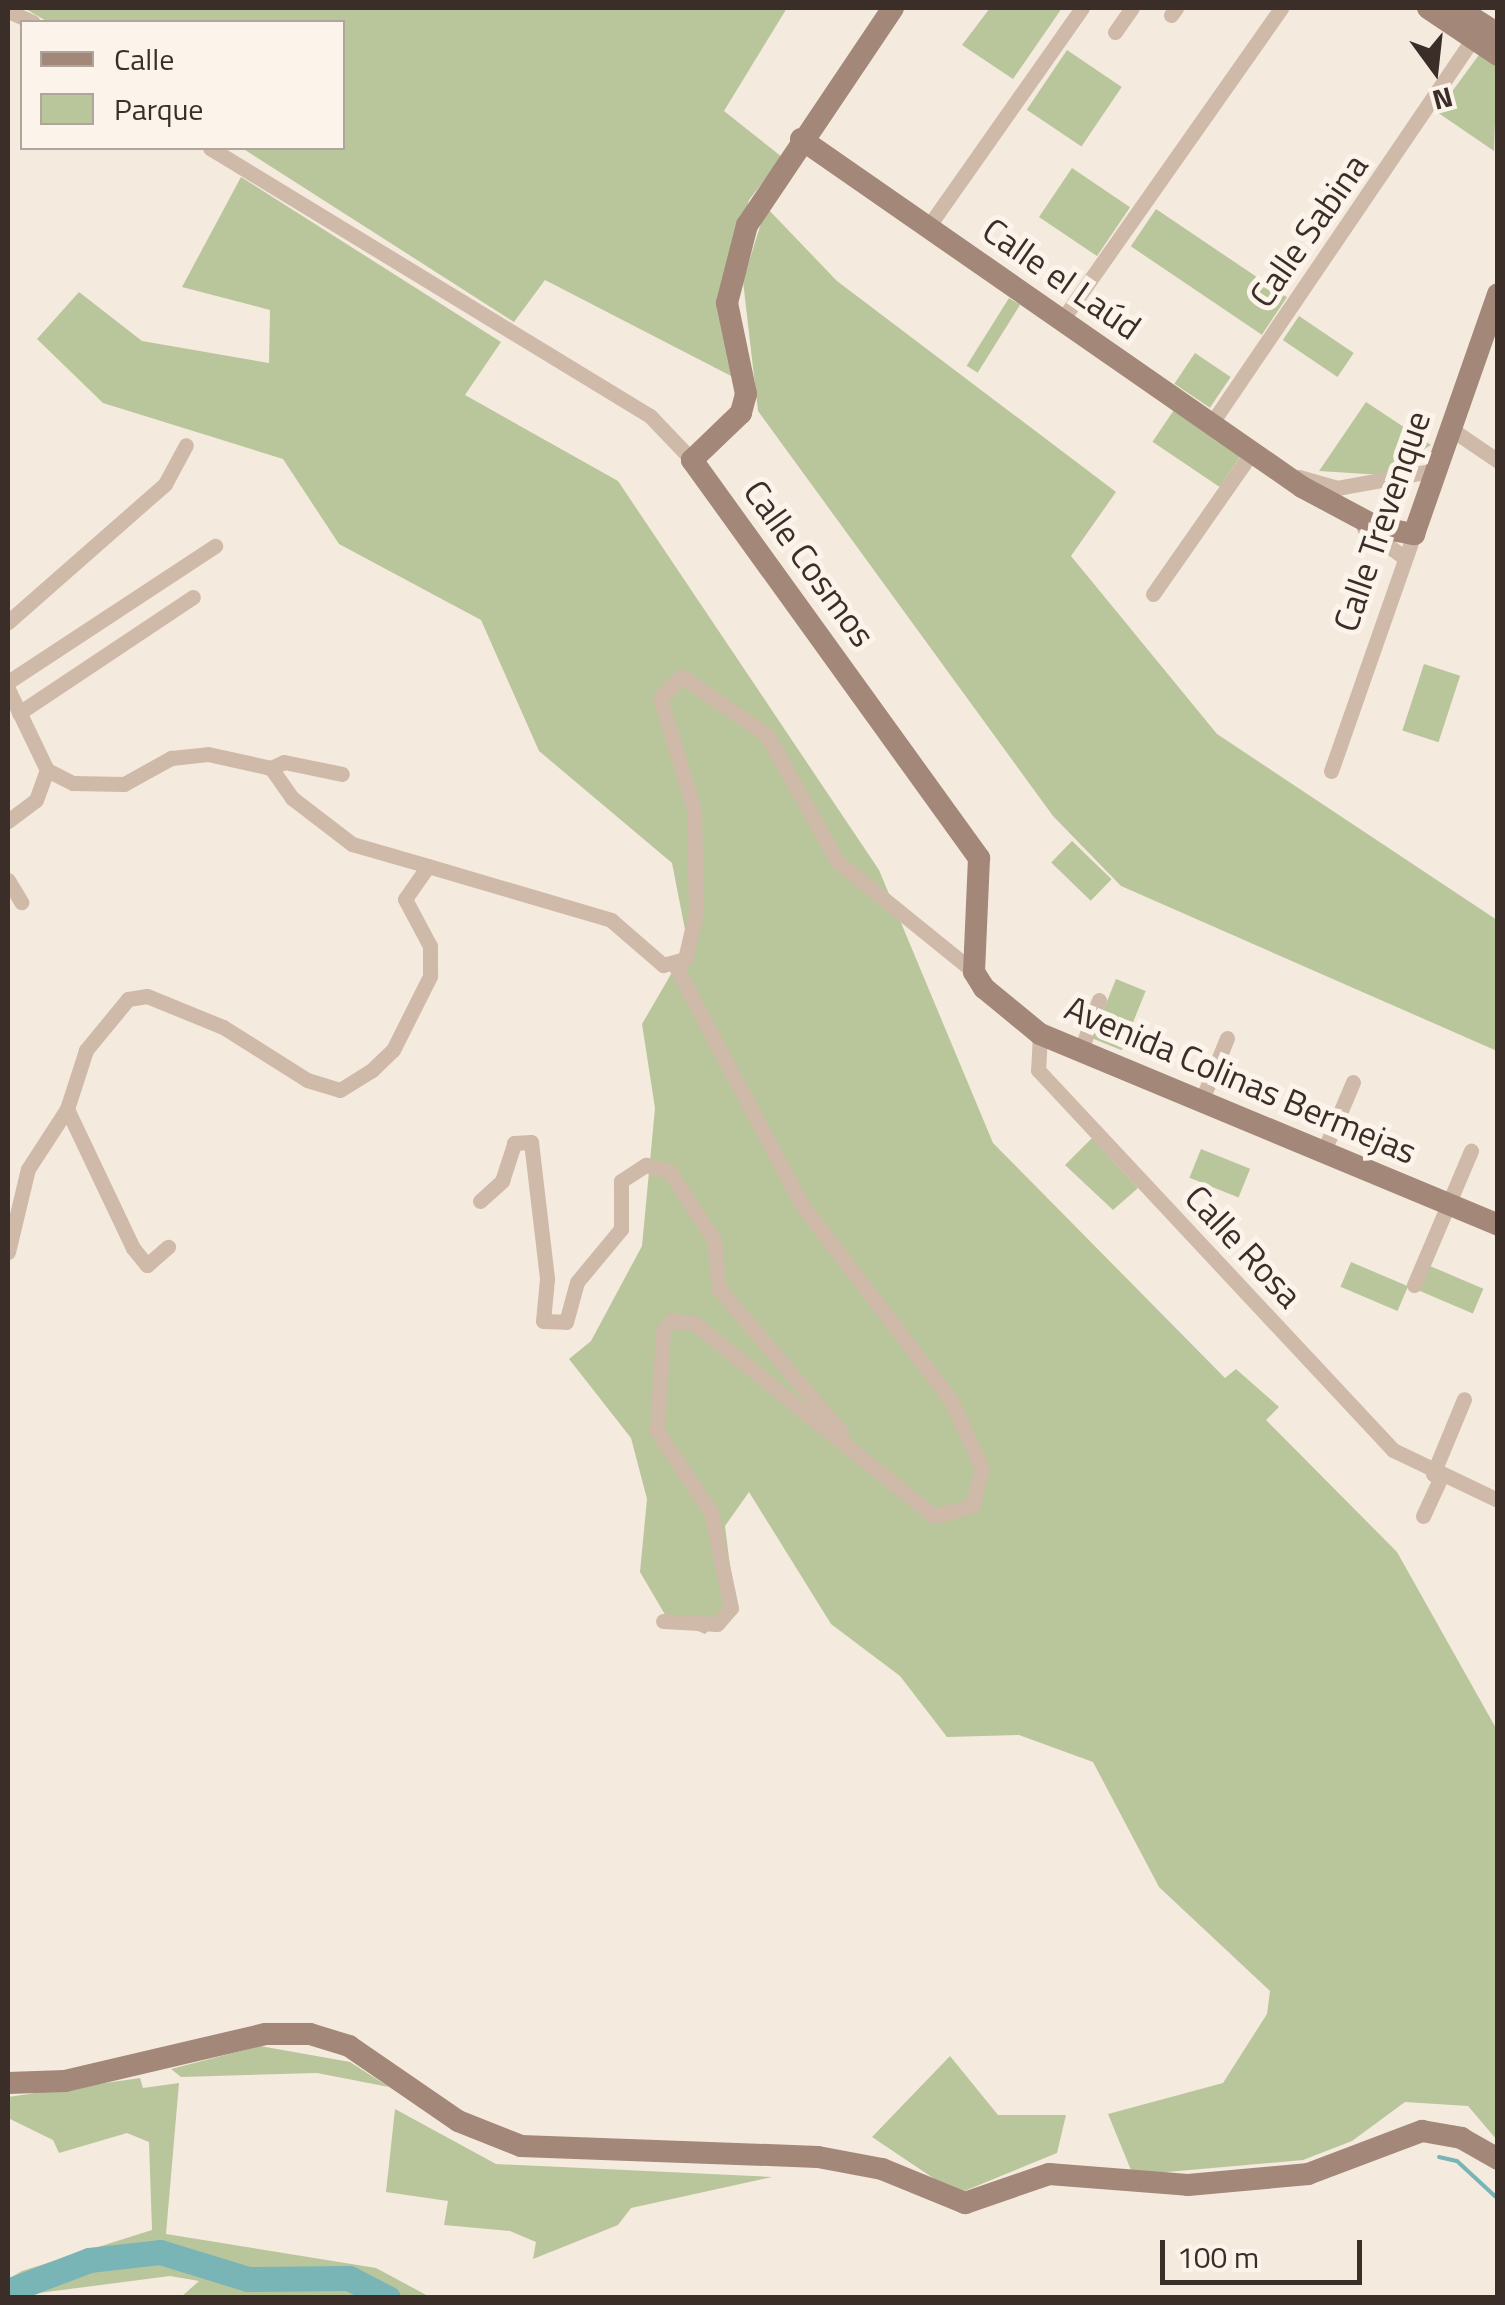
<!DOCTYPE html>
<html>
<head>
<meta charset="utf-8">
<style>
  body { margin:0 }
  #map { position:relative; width:1505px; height:2305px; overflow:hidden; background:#f5eade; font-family:"Titillium Web",sans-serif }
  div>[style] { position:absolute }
  .green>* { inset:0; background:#b9c69c; transform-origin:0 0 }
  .stream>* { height:4px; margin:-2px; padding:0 2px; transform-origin:2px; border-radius:2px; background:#79b4b6 }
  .river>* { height:25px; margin:-12.5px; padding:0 12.5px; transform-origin:12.5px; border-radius:12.5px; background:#79b4b6 }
  .street>* { height:15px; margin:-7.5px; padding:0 7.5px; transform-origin:7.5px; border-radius:7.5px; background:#cfb9a8 }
  .secondary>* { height:22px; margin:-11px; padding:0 11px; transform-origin:11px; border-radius:11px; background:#a38779 }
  span { translate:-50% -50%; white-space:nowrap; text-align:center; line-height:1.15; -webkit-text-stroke:10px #fcf4eb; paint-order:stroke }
  .street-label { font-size:35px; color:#3b2e29 }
  .frame { position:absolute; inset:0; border:10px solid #3b2e29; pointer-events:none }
  .legend { position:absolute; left:20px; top:20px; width:325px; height:130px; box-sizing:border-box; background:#fcf4eb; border:2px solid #afa59d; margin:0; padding:12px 18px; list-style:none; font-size:30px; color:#3b2e29 }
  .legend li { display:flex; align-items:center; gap:20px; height:50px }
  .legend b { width:50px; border:2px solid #afa59d }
  .north { position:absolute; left:1385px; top:20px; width:100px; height:100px; -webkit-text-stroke:8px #fcf4eb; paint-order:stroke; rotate:165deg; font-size:28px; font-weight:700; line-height:40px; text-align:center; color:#3b2e29 }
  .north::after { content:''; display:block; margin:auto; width:35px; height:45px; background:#3b2e29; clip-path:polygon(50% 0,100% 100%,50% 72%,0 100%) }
  .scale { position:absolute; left:1160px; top:2240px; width:202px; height:45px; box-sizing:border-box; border:5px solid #3b2e29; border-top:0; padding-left:12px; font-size:30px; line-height:35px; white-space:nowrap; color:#3b2e29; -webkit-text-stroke:8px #fcf4eb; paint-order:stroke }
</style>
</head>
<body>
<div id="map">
  <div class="green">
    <i style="clip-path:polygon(24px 8px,787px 8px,724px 111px,782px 157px,749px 200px,723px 287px,735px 378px,545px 280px,514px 322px,242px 148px,342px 148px,342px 22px,48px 22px)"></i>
    <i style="clip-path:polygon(990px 8px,1062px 8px,1013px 79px,962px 45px)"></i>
    <i style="left:1067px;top:50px;width:66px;height:72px;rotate:34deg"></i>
    <i style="clip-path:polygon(1481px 52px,1497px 65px,1494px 151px,1437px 112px)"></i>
    <i style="left:1072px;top:168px;width:70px;height:59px;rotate:34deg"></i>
    <i style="clip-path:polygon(241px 177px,501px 342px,465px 395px,618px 481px,879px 870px,993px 1143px,1225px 1378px,1236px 1369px,1279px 1407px,1266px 1420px,1397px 1552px,1497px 1730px,1497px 2140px,1468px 2106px,1405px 2102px,1352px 2141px,1303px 2160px,1133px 2175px,1108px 2114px,1223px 2083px,1267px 2014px,1270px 1991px,1159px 1887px,1093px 1762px,1019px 1735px,947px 1737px,900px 1676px,831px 1624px,749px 1492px,725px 1526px,735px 1606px,705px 1634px,667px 1618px,640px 1572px,647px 1499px,631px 1438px,569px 1359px,591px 1341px,642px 1246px,655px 1108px,642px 1024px,688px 945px,672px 863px,539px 751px,481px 620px,339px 544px,283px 459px,103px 403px,37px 339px,79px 292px,142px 341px,269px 363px,270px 310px,182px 287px)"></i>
    <i style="clip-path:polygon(766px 207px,837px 281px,1116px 492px,1071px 556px,1217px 734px,1497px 920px,1497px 1051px,1121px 886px,1053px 816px,758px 411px,743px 281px)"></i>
    <i style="left:1156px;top:209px;width:158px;height:45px;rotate:34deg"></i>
    <i style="left:1009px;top:298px;width:13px;height:80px;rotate:32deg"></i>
    <i style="left:1299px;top:316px;width:66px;height:29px;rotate:34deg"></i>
    <i style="left:1195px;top:353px;width:43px;height:37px;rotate:34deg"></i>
    <i style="clip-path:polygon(1366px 402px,1431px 445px,1382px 475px,1319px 471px)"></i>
    <i style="left:1176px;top:407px;width:81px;height:42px;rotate:34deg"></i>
    <i style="left:1424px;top:664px;width:38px;height:70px;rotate:18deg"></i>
    <i style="left:1072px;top:841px;width:55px;height:30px;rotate:44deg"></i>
    <i style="left:1116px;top:979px;width:32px;height:64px;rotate:22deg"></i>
    <i style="clip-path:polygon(1092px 1138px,1138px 1188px,1113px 1210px,1065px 1165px)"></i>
    <i style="left:1201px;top:1149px;width:53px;height:31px;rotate:22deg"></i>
    <i style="left:1351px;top:1262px;width:62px;height:27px;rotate:23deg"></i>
    <i style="left:1430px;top:1266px;width:58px;height:27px;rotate:23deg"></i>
    <i style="clip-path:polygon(260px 2046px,350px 2062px,389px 2087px,317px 2073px,181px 2077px,171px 2069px)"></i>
    <i style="clip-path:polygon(950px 2056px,998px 2115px,1066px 2115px,1057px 2153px,957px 2194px,872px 2137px)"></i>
    <i style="clip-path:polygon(140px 2078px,143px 2088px,179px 2083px,166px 2234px,376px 2268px,430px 2297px,181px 2297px,199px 2281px,170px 2276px,8px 2297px,8px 2279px,22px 2271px,152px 2230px,149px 2142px,127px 2133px,59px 2153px,53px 2140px,8px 2118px,8px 2097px)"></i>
    <i style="clip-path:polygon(395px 2109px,496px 2164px,772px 2177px,631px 2208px,618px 2225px,533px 2259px,536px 2242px,510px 2231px,444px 2225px,448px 2201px,386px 2192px)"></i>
  </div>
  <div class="stream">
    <i style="left:1439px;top:2157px;width:18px;rotate:13deg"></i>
    <i style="left:1457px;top:2161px;width:56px;rotate:42.8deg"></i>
  </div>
  <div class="river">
    <i style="left:8px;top:2291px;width:87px;rotate:-20.9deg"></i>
    <i style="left:89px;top:2260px;width:71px;rotate:-6.4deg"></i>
    <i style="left:160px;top:2252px;width:92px;rotate:17.1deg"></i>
    <i style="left:248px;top:2279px;width:101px;rotate:-0.6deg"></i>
    <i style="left:349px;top:2278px;width:44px;rotate:27.1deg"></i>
  </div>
  <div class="street">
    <i style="left:8px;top:11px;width:27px;rotate:24deg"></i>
    <i style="left:1171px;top:15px;width:9px;rotate:-54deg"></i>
    <i style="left:1115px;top:32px;width:29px;rotate:-55deg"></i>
    <i style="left:210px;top:148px;width:515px;rotate:31.35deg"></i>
    <i style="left:650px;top:416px;width:61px;rotate:46.3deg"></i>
    <i style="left:928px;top:227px;width:268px;rotate:-54.9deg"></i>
    <i style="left:1062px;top:320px;width:381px;rotate:-54.9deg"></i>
    <i style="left:1211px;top:424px;width:470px;rotate:-55.8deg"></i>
    <i style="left:1451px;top:429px;width:57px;rotate:34.2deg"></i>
    <i style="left:1299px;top:477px;width:40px;rotate:16deg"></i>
    <i style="left:1337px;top:488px;width:101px;rotate:-10.3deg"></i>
    <i style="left:1364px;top:528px;width:51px;rotate:36.2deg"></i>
    <i style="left:1153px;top:594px;width:173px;rotate:-55.1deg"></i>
    <i style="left:8px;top:622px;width:209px;rotate:-41.3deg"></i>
    <i style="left:165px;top:484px;width:44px;rotate:-61.7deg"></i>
    <i style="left:8px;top:682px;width:248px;rotate:-33.3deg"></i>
    <i style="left:8px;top:689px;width:90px;rotate:64.3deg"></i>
    <i style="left:47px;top:770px;width:29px;rotate:27deg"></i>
    <i style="left:73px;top:783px;width:51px;rotate:1.1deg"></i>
    <i style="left:124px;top:784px;width:54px;rotate:-29deg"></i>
    <i style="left:171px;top:758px;width:37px;rotate:-6deg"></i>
    <i style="left:208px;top:754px;width:65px;rotate:12.5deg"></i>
    <i style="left:271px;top:768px;width:37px;rotate:55deg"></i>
    <i style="left:292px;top:798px;width:76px;rotate:37.5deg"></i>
    <i style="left:352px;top:844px;width:79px;rotate:16.1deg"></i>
    <i style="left:19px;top:713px;width:209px;rotate:-33.7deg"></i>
    <i style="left:271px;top:768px;width:14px;rotate:-25deg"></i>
    <i style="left:284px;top:762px;width:59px;rotate:11.7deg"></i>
    <i style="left:1331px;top:771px;width:251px;rotate:-70.7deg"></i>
    <i style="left:8px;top:821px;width:35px;rotate:-37deg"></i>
    <i style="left:36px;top:800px;width:32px;rotate:-70deg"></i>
    <i style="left:8px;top:880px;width:26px;rotate:59deg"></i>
    <i style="left:1040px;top:1034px;width:36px;rotate:93deg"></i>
    <i style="left:1038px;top:1070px;width:520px;rotate:46.95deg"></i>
    <i style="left:1393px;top:1450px;width:116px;rotate:25.5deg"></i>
    <i style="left:1081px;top:1050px;width:53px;rotate:-70.2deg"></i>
    <i style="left:1201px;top:1102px;width:69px;rotate:-67.9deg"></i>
    <i style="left:67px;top:1109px;width:154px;rotate:64.6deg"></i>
    <i style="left:133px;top:1248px;width:22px;rotate:51deg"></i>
    <i style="left:147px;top:1265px;width:28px;rotate:-41deg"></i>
    <i style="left:1323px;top:1153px;width:77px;rotate:-67.1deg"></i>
    <i style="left:480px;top:1201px;width:30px;rotate:-42deg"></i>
    <i style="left:502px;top:1181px;width:40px;rotate:-72deg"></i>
    <i style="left:514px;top:1143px;width:17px;rotate:-3deg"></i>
    <i style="left:531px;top:1142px;width:138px;rotate:83.3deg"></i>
    <i style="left:547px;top:1279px;width:42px;rotate:95.4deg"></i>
    <i style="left:543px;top:1321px;width:23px;rotate:2deg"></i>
    <i style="left:566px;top:1322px;width:41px;rotate:-74.6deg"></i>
    <i style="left:577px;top:1282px;width:69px;rotate:-50.3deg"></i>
    <i style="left:621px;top:1229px;width:48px;rotate:-90deg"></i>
    <i style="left:621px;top:1181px;width:30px;rotate:-33deg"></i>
    <i style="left:646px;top:1165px;width:24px;rotate:15deg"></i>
    <i style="left:669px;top:1171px;width:82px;rotate:56.9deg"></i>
    <i style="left:714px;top:1240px;width:49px;rotate:84.2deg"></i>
    <i style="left:719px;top:1289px;width:189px;rotate:49.5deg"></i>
    <i style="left:8px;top:1252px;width:85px;rotate:-76.5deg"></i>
    <i style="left:28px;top:1169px;width:72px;rotate:-57deg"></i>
    <i style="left:67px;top:1109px;width:62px;rotate:-72.1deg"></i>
    <i style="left:86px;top:1050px;width:66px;rotate:-50.5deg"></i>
    <i style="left:128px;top:999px;width:19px;rotate:-9deg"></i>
    <i style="left:147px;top:996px;width:82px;rotate:22.2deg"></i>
    <i style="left:223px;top:1027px;width:99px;rotate:32.2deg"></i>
    <i style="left:307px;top:1080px;width:34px;rotate:17deg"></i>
    <i style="left:340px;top:1090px;width:38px;rotate:-32deg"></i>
    <i style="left:372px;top:1070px;width:29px;rotate:-44deg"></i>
    <i style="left:393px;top:1050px;width:83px;rotate:-63.4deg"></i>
    <i style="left:430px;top:976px;width:30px;rotate:-90deg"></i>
    <i style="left:430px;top:946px;width:53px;rotate:-118deg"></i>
    <i style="left:405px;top:899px;width:40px;rotate:-55.1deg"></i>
    <i style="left:428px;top:866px;width:191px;rotate:16.4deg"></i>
    <i style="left:611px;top:920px;width:69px;rotate:40.9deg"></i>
    <i style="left:663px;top:965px;width:23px;rotate:-15deg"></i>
    <i style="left:685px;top:959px;width:48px;rotate:-76.8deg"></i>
    <i style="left:696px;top:912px;width:103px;rotate:-91.1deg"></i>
    <i style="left:694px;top:809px;width:116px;rotate:-107deg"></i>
    <i style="left:660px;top:698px;width:30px;rotate:-46deg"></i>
    <i style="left:681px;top:676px;width:104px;rotate:34.5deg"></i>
    <i style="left:767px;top:735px;width:144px;rotate:60.9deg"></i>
    <i style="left:837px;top:861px;width:176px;rotate:39deg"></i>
    <i style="left:1414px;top:1285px;width:146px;rotate:-67deg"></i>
    <i style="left:1433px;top:1474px;width:81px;rotate:-67.5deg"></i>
    <i style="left:1423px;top:1516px;width:43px;rotate:-65.2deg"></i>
    <i style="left:663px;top:1621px;width:54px;rotate:3.2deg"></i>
    <i style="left:717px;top:1624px;width:21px;rotate:-49deg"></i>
    <i style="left:731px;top:1608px;width:98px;rotate:-101.8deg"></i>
    <i style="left:711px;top:1512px;width:97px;rotate:-123.7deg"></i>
    <i style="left:657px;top:1431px;width:100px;rotate:-86.6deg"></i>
    <i style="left:663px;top:1331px;width:13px;rotate:-51deg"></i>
    <i style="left:671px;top:1321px;width:23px;rotate:5deg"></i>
    <i style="left:694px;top:1323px;width:308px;rotate:38.8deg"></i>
    <i style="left:934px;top:1516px;width:39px;rotate:-15deg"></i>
    <i style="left:972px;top:1506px;width:38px;rotate:-75deg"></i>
    <i style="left:982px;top:1469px;width:76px;rotate:-114.2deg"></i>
    <i style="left:951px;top:1400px;width:245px;rotate:-127.4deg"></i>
    <i style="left:802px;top:1205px;width:272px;rotate:-117.9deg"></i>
  </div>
  <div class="secondary">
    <i style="left:893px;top:8px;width:262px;rotate:123.9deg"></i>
    <i style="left:747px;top:225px;width:81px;rotate:104.4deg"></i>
    <i style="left:727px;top:303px;width:93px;rotate:78.2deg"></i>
    <i style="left:746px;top:394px;width:20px;rotate:105deg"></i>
    <i style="left:741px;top:413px;width:68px;rotate:136.2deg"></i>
    <i style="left:692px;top:460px;width:491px;rotate:54.2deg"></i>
    <i style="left:979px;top:858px;width:114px;rotate:92.5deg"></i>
    <i style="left:974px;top:972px;width:19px;rotate:58deg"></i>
    <i style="left:984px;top:988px;width:72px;rotate:39.4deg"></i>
    <i style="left:1040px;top:1034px;width:496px;rotate:22.6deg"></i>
    <i style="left:1428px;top:8px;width:84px;rotate:33.9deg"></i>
    <i style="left:1457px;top:8px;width:49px;rotate:32.4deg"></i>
    <i style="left:801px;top:139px;width:610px;rotate:34.78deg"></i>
    <i style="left:1302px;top:487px;width:85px;rotate:28.1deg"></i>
    <i style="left:1377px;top:527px;width:38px;rotate:11deg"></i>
    <i style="left:1414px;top:534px;width:254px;rotate:-70.7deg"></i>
    <i style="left:8px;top:2083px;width:57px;rotate:-2deg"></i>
    <i style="left:65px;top:2081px;width:205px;rotate:-13.2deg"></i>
    <i style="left:265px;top:2034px;width:45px"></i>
    <i style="left:310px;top:2034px;width:41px;rotate:17.1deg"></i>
    <i style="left:349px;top:2046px;width:132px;rotate:34.5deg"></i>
    <i style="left:458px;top:2121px;width:68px;rotate:21.6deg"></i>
    <i style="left:521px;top:2146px;width:297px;rotate:2.1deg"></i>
    <i style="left:818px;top:2157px;width:65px;rotate:10.6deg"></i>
    <i style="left:882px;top:2169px;width:90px;rotate:22.3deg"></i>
    <i style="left:965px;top:2203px;width:89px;rotate:-19deg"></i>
    <i style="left:1049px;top:2174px;width:139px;rotate:4.5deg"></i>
    <i style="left:1188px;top:2185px;width:121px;rotate:-5.2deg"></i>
    <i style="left:1308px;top:2174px;width:122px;rotate:-20.7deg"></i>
    <i style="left:1422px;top:2131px;width:40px;rotate:10deg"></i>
    <i style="left:1461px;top:2138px;width:43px;rotate:29.6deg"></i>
  </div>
  <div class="street-label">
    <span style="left:1308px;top:230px;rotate:-55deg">Calle Sabina</span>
    <span style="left:1062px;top:278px;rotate:35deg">Calle el Laúd</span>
    <span style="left:1381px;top:521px;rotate:-71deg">Calle Trevenque</span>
    <span style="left:810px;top:563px;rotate:54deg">Calle Cosmos</span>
    <span style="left:1241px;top:1079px;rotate:23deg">Avenida Colinas Bermejas</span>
    <span style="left:1244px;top:1246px;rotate:47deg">Calle Rosa</span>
  </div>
  <div class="frame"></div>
  <ul class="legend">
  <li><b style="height:12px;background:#a38779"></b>Calle</li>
  <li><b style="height:28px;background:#b9c69c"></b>Parque</li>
  </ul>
  <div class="north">N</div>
  <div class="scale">100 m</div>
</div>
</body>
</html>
